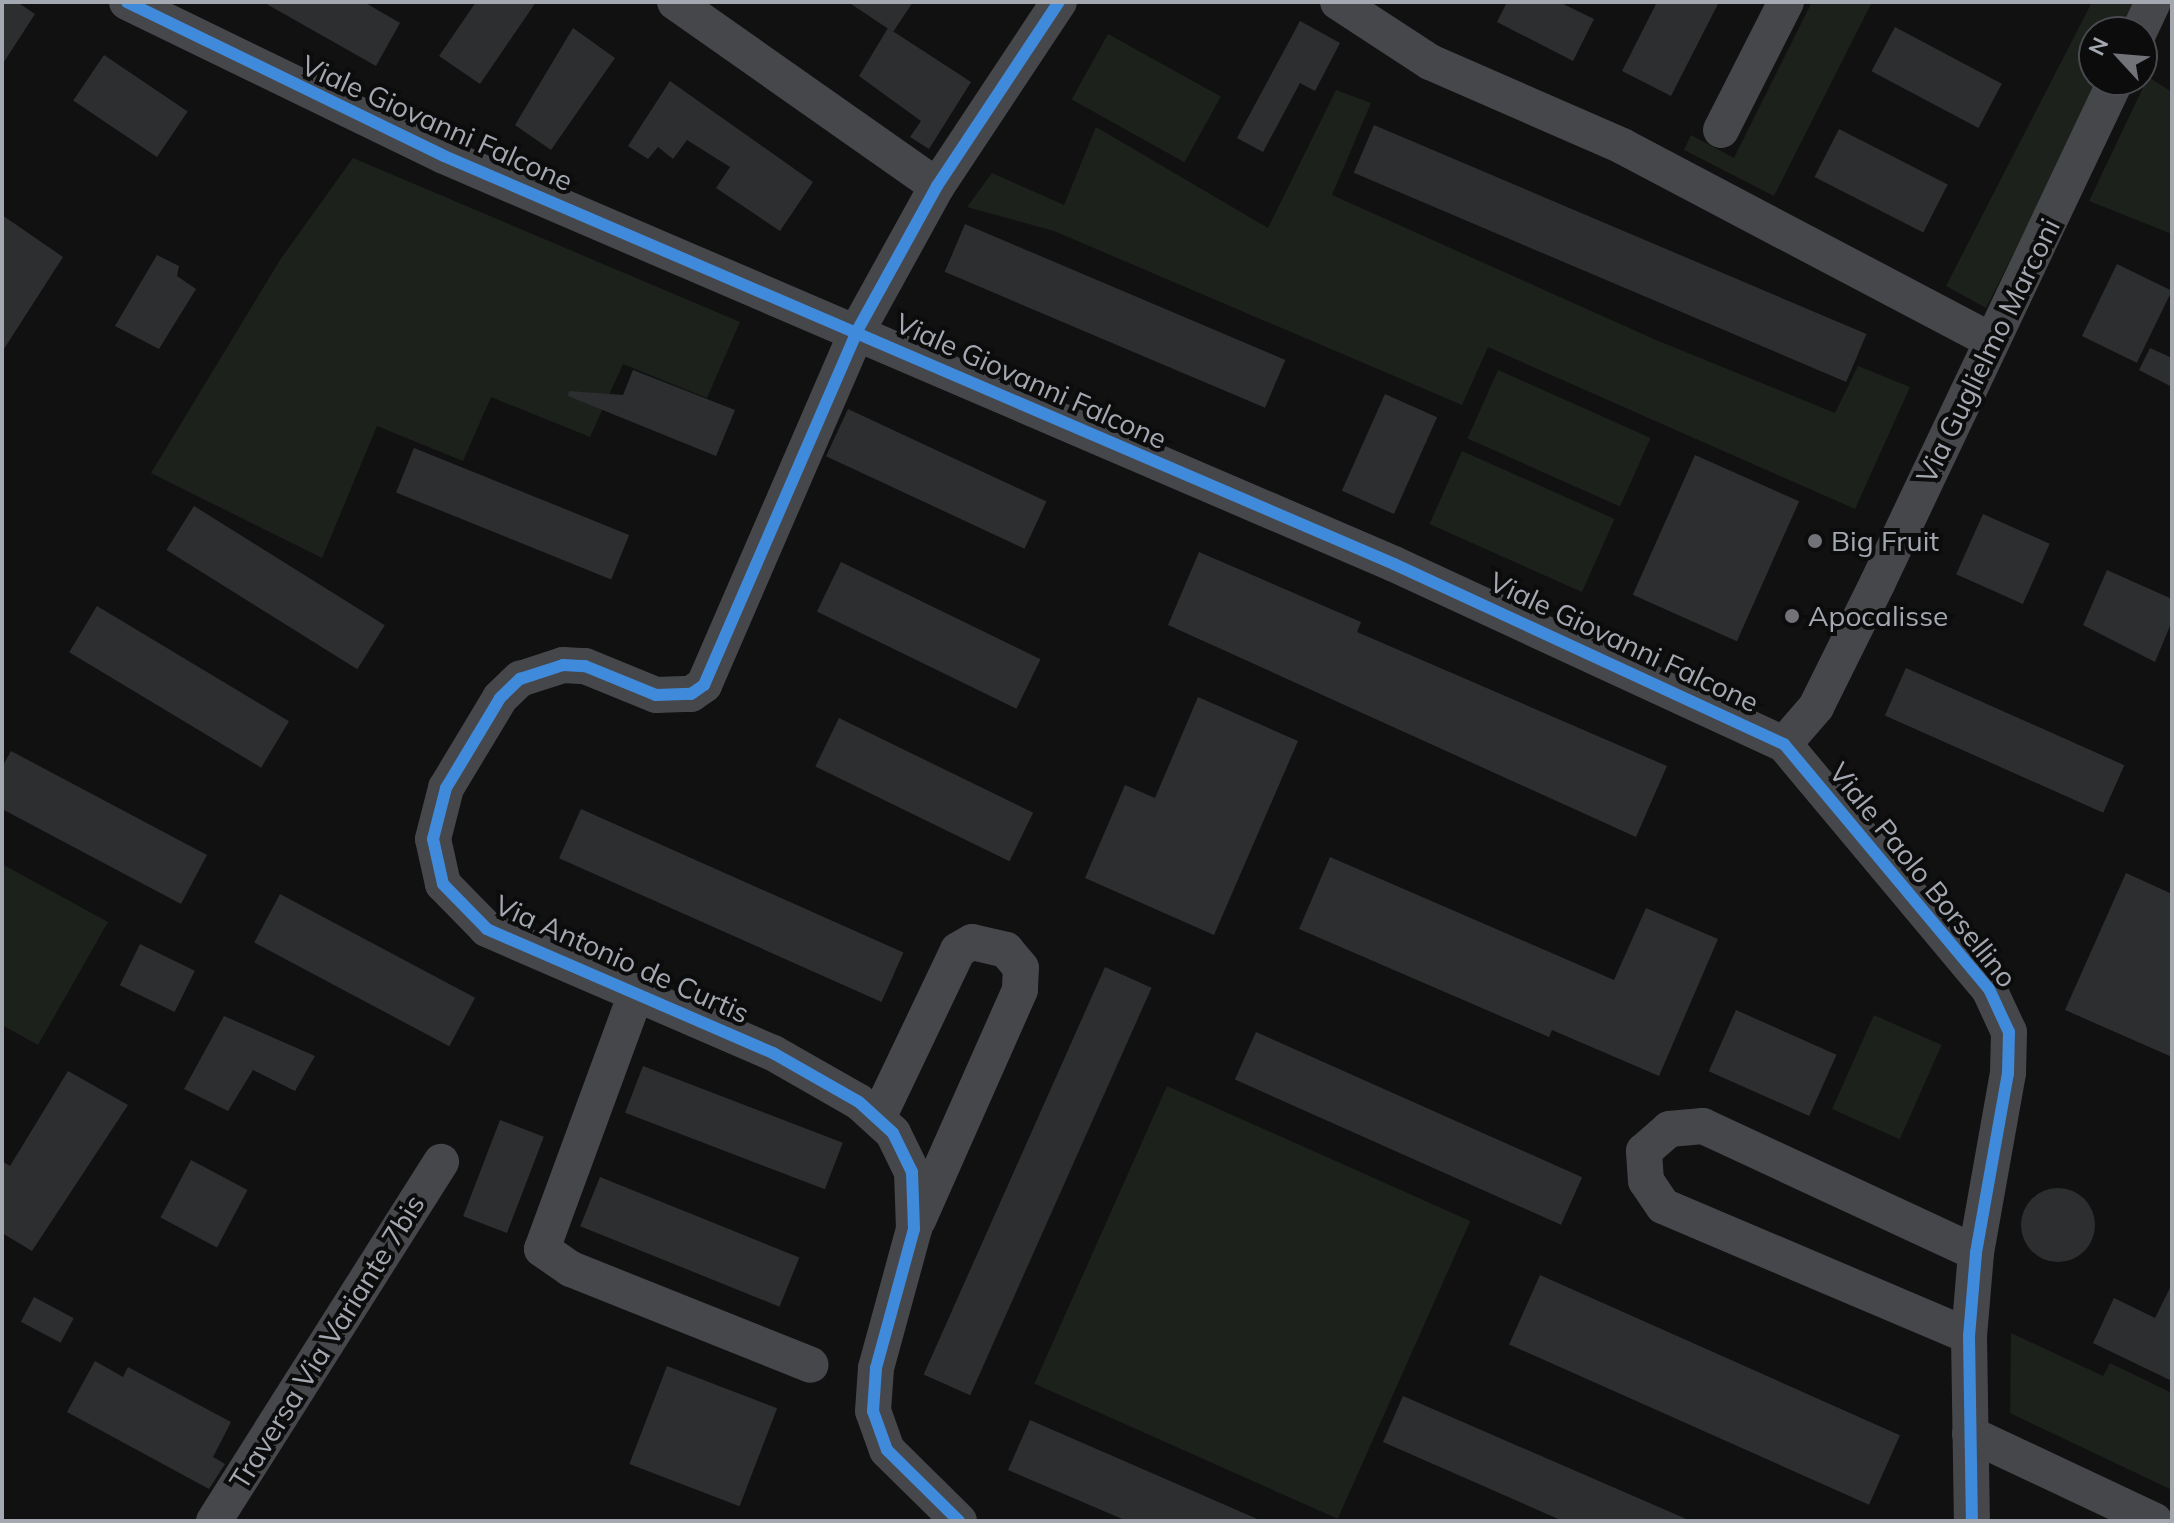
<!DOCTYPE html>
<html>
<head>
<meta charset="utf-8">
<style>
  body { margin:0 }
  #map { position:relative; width:2174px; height:1523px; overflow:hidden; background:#111112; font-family:Mulish,sans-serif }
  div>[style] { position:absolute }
  .green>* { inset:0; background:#1c211c; transform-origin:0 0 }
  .building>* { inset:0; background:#2d2e2f; transform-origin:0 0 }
  .round { border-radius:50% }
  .minor>* { height:36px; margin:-18px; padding:0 18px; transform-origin:18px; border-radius:18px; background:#46474a }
  .cycleway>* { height:12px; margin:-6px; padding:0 6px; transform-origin:6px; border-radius:6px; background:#408adc }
  .dots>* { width:22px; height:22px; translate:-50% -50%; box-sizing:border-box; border:4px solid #0c0c0d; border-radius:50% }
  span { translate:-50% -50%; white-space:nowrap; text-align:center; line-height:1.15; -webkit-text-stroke:8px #0c0c0d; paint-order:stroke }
  .street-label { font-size:28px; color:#a4a8b1 }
  .poi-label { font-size:28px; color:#a4a8b1 }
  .left { translate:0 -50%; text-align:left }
  .frame { position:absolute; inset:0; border:4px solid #a4a8b1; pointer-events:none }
  .north { position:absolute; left:2078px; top:16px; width:80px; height:80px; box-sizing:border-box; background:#0c0c0d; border:2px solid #494a4f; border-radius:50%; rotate:296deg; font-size:22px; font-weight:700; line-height:32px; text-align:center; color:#a4a8b1 }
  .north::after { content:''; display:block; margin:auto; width:28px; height:36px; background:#717379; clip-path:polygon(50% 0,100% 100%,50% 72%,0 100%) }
</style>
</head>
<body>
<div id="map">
  <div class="green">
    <i style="clip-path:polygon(1812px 2px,1872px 2px,1774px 196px,1684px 150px,1691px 135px,1734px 158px)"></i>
    <i style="clip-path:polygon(2092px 2px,2139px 2px,2124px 32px,2094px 32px,2094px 80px,2101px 80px,1986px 308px,1946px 286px)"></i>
    <i style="left:1108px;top:34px;width:129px;height:75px;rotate:29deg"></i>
    <i style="clip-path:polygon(2148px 77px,2172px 92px,2172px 234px,2089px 201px)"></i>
    <i style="clip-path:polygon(1336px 90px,1371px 103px,1332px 195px,1656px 340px,1835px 413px,1858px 366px,1910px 387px,1855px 509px,1488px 347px,1462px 405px,1054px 231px,967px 207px,992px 173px,1064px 205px,1096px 127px,1268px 228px)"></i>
    <i style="clip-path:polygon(353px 158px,740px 322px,707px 398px,623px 364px,590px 437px,491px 397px,463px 461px,377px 426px,322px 558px,151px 473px,280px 260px)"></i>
    <i style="left:1498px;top:370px;width:167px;height:75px;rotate:24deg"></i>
    <i style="left:1462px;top:451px;width:167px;height:80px;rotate:24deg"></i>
    <i style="clip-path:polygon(2px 864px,108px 922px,38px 1045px,2px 1025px)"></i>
    <i style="left:1874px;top:1015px;width:74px;height:103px;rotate:24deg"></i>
    <i style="left:1167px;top:1086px;width:332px;height:326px;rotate:24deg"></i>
    <i style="clip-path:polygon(2011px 1333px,2103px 1376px,2110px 1363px,2172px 1393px,2172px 1490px,2010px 1413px)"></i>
  </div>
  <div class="building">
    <i style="clip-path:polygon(2px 2px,17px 2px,35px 14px,2px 65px)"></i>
    <i style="clip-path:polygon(263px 2px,364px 2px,400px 23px,376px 66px)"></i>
    <i style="clip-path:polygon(476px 2px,536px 2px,480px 84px,439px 56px)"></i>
    <i style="clip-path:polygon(848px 2px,913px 2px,893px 32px)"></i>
    <i style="clip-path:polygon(1507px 2px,1559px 2px,1594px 19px,1573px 61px,1497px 22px)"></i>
    <i style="clip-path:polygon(1657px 2px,1719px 2px,1671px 96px,1622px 71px)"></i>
    <i style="clip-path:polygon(1300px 21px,1340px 43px,1315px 91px,1300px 83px,1263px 152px,1237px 138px)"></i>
    <i style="left:1895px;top:27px;width:121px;height:50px;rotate:28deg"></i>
    <i style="clip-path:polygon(573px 28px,615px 58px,551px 150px,515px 125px)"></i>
    <i style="clip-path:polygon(888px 28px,971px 82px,929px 149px,910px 137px,921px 121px,859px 76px)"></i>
    <i style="left:104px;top:55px;width:101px;height:55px;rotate:34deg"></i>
    <i style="clip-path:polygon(670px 81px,813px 182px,780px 231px,716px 188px,730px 167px,687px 140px,673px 159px,658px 147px,648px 159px,628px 146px)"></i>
    <i style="left:1374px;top:125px;width:535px;height:52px;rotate:23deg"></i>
    <i style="left:1839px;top:129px;width:122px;height:54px;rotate:27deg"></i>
    <i style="clip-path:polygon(2px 215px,63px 257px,2px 352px)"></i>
    <i style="left:965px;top:224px;width:348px;height:52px;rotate:23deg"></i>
    <i style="clip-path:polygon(157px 255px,179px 266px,177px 276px,196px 289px,159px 349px,115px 326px)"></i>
    <i style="left:2117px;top:264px;width:61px;height:80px;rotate:26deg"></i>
    <i style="clip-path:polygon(2150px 348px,2172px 358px,2172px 387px,2139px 370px)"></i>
    <i style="clip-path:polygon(633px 370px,735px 410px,716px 456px,568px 396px,569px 391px,623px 395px)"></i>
    <i style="left:1385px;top:394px;width:57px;height:106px;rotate:24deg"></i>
    <i style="left:848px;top:409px;width:219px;height:52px;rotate:25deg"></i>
    <i style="left:414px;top:448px;width:232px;height:48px;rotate:22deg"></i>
    <i style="left:1695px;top:455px;width:114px;height:153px;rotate:24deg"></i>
    <i style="left:194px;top:506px;width:225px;height:52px;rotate:32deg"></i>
    <i style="left:1983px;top:514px;width:73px;height:66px;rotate:24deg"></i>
    <i style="clip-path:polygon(1199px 552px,1361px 622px,1357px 632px,1667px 766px,1636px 837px,1168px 625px)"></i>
    <i style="left:841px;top:562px;width:222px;height:55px;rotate:26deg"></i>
    <i style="clip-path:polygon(2107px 570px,2172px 599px,2172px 621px,2155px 662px,2083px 625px)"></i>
    <i style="left:97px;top:606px;width:224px;height:54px;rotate:31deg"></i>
    <i style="left:1906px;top:668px;width:239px;height:52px;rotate:24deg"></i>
    <i style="clip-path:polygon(1198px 697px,1298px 741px,1214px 935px,1085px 878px,1125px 785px,1155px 798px)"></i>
    <i style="left:839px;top:718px;width:216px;height:54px;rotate:26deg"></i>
    <i style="clip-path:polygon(11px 751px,207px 855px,181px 904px,2px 809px,2px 767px)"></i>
    <i style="left:581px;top:809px;width:353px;height:54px;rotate:24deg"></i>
    <i style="clip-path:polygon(1330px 857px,1614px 980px,1646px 908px,1718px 939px,1659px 1076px,1552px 1030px,1549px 1037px,1299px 929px)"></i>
    <i style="clip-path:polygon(2126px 873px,2172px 894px,2172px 1057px,2065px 1010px)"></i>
    <i style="left:280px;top:894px;width:221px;height:55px;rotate:28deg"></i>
    <i style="left:140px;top:944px;width:61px;height:46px;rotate:26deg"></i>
    <i style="left:1105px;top:967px;width:51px;height:446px;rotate:24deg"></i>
    <i style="left:1736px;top:1010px;width:110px;height:67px;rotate:24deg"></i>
    <i style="clip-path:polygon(224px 1016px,315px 1056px,295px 1091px,253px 1070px,228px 1111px,184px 1089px)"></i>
    <i style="left:1256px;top:1032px;width:357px;height:52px;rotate:24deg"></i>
    <i style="left:643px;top:1066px;width:214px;height:50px;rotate:21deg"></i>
    <i style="clip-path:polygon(68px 1071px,128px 1105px,32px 1251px,2px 1233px,2px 1161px,10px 1166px)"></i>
    <i style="left:500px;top:1120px;width:47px;height:103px;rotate:21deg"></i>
    <i style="left:191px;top:1160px;width:64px;height:65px;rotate:28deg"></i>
    <i style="left:600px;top:1177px;width:215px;height:53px;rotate:22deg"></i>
    <i class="round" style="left:2021px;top:1188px;width:74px;height:74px"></i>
    <i style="left:1540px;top:1275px;width:394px;height:76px;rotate:24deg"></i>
    <i style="clip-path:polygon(2172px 1284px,2172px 1381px,2093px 1343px,2114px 1298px,2155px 1318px)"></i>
    <i style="left:34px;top:1297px;width:45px;height:28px;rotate:28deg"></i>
    <i style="clip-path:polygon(95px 1361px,123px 1377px,128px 1367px,231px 1422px,213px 1457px,225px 1464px,209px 1489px,67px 1412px)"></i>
    <i style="left:667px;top:1366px;width:118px;height:105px;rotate:21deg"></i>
    <i style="clip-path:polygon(1403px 1396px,1691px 1521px,1563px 1521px,1383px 1442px)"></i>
    <i style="clip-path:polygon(1030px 1420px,1262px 1521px,1127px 1521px,1008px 1470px)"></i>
  </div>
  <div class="minor">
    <i style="left:127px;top:2px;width:352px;rotate:25.9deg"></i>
    <i style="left:444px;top:156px;width:1034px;rotate:23.24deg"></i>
    <i style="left:1394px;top:564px;width:430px;rotate:24.8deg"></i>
    <i style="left:1784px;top:744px;width:319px;rotate:50.1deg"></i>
    <i style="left:1989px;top:989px;width:47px;rotate:65.1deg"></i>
    <i style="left:2009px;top:1032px;width:41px;rotate:91.4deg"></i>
    <i style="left:2008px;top:1073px;width:183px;rotate:100.1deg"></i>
    <i style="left:1976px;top:1253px;width:83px;rotate:94.8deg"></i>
    <i style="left:1969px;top:1336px;width:185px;rotate:89.1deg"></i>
    <i style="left:675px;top:2px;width:320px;rotate:35.1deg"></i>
    <i style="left:1338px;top:2px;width:110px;rotate:33.1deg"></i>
    <i style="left:1430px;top:62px;width:210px;rotate:23.6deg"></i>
    <i style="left:1622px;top:146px;width:418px;rotate:27.8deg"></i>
    <i style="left:2139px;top:32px;width:33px;rotate:-65deg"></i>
    <i style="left:1721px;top:130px;width:144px;rotate:-63.1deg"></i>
    <i style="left:1784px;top:744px;width:49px;rotate:-49.1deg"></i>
    <i style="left:1816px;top:707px;width:137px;rotate:-63.6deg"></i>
    <i style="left:1877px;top:584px;width:558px;rotate:-64.63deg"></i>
    <i style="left:637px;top:991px;width:275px;rotate:110.2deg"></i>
    <i style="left:542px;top:1249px;width:35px;rotate:35deg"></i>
    <i style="left:571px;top:1269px;width:258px;rotate:21.8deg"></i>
    <i style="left:878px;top:1118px;width:186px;rotate:-64.5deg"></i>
    <i style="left:958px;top:950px;width:16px;rotate:-30deg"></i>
    <i style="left:972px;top:942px;width:35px;rotate:13deg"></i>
    <i style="left:1006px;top:950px;width:23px;rotate:50deg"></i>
    <i style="left:1021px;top:968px;width:22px;rotate:93deg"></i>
    <i style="left:1020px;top:990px;width:252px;rotate:113.9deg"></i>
    <i style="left:1969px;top:1336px;width:332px;rotate:-157deg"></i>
    <i style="left:1663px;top:1206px;width:30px;rotate:-124deg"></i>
    <i style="left:1646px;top:1181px;width:30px;rotate:-94deg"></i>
    <i style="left:1644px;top:1151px;width:33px;rotate:-41deg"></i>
    <i style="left:1669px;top:1129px;width:34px;rotate:-5deg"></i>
    <i style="left:1703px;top:1126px;width:301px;rotate:24.9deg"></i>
    <i style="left:1970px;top:1434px;width:204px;rotate:25.2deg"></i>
    <i style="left:214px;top:1521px;width:425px;rotate:-57.7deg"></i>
    <i style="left:959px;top:1521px;width:101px;rotate:-135.4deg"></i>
    <i style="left:887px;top:1450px;width:41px;rotate:-109.7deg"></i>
    <i style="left:873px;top:1411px;width:43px;rotate:-86deg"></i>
    <i style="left:876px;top:1368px;width:144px;rotate:-74.7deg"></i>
    <i style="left:914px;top:1229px;width:57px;rotate:-92deg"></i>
    <i style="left:912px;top:1172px;width:43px;rotate:-116deg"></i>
    <i style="left:893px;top:1133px;width:46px;rotate:-137.6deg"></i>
    <i style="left:859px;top:1102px;width:99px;rotate:-150.3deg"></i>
    <i style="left:773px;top:1053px;width:312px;rotate:-156.6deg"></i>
    <i style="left:487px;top:929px;width:63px;rotate:-134.4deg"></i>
    <i style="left:443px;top:884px;width:46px;rotate:-102.5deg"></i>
    <i style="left:433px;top:839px;width:53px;rotate:-75.7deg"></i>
    <i style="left:446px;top:788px;width:105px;rotate:-59deg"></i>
    <i style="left:500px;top:698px;width:28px;rotate:-44deg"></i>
    <i style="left:520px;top:679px;width:45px;rotate:-18deg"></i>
    <i style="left:563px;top:665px;width:22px;rotate:3deg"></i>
    <i style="left:585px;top:666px;width:77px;rotate:22.2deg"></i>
    <i style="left:656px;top:695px;width:35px;rotate:-2deg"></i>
    <i style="left:691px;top:694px;width:16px;rotate:-35deg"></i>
    <i style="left:704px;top:685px;width:386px;rotate:-66.6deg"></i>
    <i style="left:857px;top:331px;width:166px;rotate:-61.1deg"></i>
    <i style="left:937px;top:186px;width:221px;rotate:-56.5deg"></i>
  </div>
  <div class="cycleway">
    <i style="left:127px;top:2px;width:352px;rotate:25.9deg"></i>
    <i style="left:444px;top:156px;width:1034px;rotate:23.24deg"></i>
    <i style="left:1394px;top:564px;width:430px;rotate:24.8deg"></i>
    <i style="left:1784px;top:744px;width:319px;rotate:50.1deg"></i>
    <i style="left:1989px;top:989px;width:47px;rotate:65.1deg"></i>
    <i style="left:2009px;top:1032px;width:41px;rotate:91.4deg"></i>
    <i style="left:2008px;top:1073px;width:183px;rotate:100.1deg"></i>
    <i style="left:1976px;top:1253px;width:83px;rotate:94.8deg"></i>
    <i style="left:1969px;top:1336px;width:185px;rotate:89.1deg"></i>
    <i style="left:959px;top:1521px;width:101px;rotate:-135.4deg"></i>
    <i style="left:887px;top:1450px;width:41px;rotate:-109.7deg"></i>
    <i style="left:873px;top:1411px;width:43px;rotate:-86deg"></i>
    <i style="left:876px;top:1368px;width:144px;rotate:-74.7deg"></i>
    <i style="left:914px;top:1229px;width:57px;rotate:-92deg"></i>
    <i style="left:912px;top:1172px;width:43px;rotate:-116deg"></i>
    <i style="left:893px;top:1133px;width:46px;rotate:-137.6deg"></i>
    <i style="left:859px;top:1102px;width:99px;rotate:-150.3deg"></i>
    <i style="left:773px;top:1053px;width:312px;rotate:-156.6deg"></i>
    <i style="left:487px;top:929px;width:63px;rotate:-134.4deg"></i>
    <i style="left:443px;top:884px;width:46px;rotate:-102.5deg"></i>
    <i style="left:433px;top:839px;width:53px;rotate:-75.7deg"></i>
    <i style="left:446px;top:788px;width:105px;rotate:-59deg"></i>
    <i style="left:500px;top:698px;width:28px;rotate:-44deg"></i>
    <i style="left:520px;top:679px;width:45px;rotate:-18deg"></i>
    <i style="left:563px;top:665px;width:22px;rotate:3deg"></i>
    <i style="left:585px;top:666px;width:77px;rotate:22.2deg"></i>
    <i style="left:656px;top:695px;width:35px;rotate:-2deg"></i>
    <i style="left:691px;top:694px;width:16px;rotate:-35deg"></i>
    <i style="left:704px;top:685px;width:386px;rotate:-66.6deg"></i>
    <i style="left:857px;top:331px;width:166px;rotate:-61.1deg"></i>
    <i style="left:937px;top:186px;width:221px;rotate:-56.5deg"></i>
  </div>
  <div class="dots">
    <i style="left:1815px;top:541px;background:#717379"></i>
    <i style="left:1792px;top:616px;background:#717379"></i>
  </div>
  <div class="street-label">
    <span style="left:437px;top:123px;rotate:24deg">Viale Giovanni Falcone</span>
    <span style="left:1988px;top:351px;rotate:-64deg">Via Guglielmo Marconi</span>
    <span style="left:1031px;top:381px;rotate:24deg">Viale Giovanni Falcone</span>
    <span style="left:1624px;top:642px;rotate:25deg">Viale Giovanni Falcone</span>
    <span style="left:1923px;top:875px;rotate:51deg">Viale Paolo Borsellino</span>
    <span style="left:622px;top:959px;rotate:24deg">Via Antonio de Curtis</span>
    <span style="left:327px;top:1342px;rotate:-58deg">Traversa Via Variante 7bis</span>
  </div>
  <div class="poi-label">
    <span class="left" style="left:1831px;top:541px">Big Fruit</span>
    <span class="left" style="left:1808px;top:616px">Apocalisse</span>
  </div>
  <div class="frame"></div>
  <div class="north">N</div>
</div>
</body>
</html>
